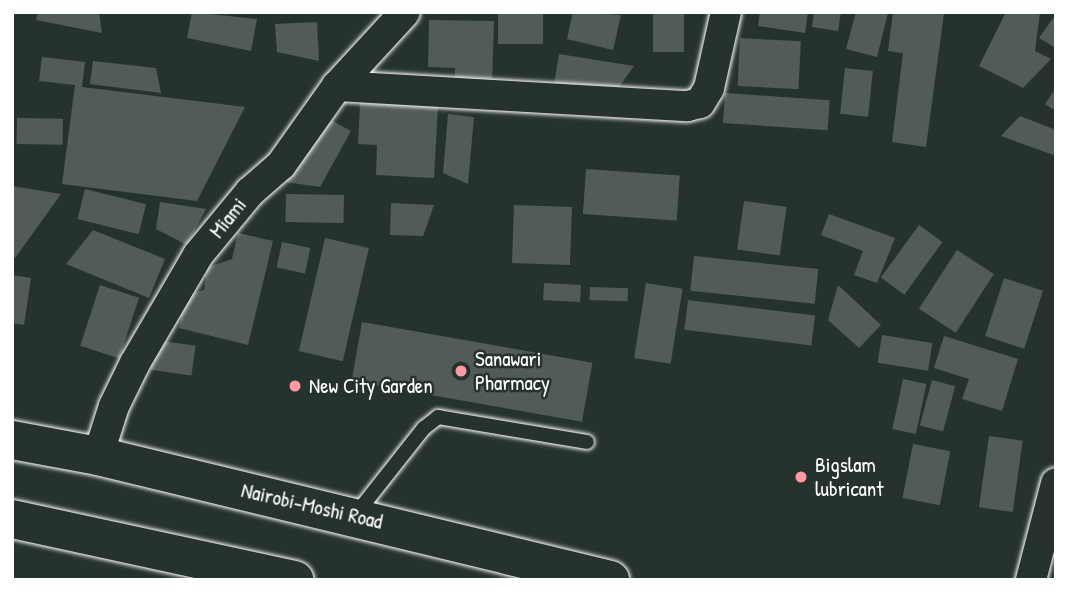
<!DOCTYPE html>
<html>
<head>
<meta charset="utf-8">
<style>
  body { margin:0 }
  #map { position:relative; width:1068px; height:592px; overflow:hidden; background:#26332d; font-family:"Patrick Hand",sans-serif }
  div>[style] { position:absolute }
  .building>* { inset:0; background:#515c57; transform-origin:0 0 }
  .roads { filter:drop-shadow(0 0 2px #fff) drop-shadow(0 0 2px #fff) }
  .service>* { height:14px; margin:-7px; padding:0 7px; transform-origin:7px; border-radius:7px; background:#26332d }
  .minor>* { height:30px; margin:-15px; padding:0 15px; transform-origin:15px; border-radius:15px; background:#26332d }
  .trunk>* { height:38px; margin:-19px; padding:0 19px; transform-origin:19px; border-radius:19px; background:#26332d }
  .dots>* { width:19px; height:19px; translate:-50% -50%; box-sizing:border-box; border:4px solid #26332d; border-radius:50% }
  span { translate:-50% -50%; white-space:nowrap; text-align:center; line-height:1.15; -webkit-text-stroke:5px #26332d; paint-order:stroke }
  .street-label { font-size:21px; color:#fff }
  .poi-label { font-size:21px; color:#fff }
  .left { translate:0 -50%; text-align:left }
  .frame { position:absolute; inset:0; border:14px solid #fff; pointer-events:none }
</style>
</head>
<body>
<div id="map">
  <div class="building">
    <i style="clip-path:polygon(38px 12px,99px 12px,102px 33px,36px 20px)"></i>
    <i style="clip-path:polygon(192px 12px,257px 19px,251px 51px,187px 38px)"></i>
    <i style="left:498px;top:12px;width:45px;height:32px"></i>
    <i style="clip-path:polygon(573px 12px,621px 15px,613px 50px,567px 39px)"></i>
    <i style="left:653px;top:12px;width:31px;height:40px"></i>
    <i style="clip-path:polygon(760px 12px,808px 12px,805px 33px,758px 26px)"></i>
    <i style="clip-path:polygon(814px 12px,841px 12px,838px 31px,812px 27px)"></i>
    <i style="clip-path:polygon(856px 12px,888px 13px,877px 57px,846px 49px)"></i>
    <i style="clip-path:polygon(893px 12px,944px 13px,926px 147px,892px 142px,903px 53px,888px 51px)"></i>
    <i style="clip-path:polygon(1006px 12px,1040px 12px,1035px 51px,1051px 59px,1023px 88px,979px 66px)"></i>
    <i style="clip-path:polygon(1056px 14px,1056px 48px,1039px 38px)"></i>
    <i style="clip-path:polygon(429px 20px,494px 21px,492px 84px,455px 83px,455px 68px,428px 67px)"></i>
    <i style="clip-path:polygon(317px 22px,319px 61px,277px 52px,275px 24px)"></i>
    <i style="left:740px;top:38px;width:61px;height:48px;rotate:3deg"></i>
    <i style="clip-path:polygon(559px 54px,634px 66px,614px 94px,554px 84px)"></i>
    <i style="clip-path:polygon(42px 57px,85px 62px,82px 87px,245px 107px,197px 201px,62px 184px,75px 85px,39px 81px)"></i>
    <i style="clip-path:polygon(93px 61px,156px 68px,161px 93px,90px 84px)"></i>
    <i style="left:845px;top:68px;width:28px;height:46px;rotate:6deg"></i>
    <i style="clip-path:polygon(1056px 88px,1056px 111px,1045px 104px)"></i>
    <i style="left:725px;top:93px;width:105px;height:30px;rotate:4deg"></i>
    <i style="clip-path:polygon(360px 103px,438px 107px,434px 178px,376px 175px,377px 145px,358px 144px)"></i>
    <i style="clip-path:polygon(448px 114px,474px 117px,468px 184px,443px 173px)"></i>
    <i style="clip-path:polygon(322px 115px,351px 131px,320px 187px,285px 182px)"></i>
    <i style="clip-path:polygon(1020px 116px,1056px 130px,1056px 156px,1001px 136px)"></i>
    <i style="left:17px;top:118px;width:46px;height:26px;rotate:1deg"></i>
    <i style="left:586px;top:169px;width:94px;height:45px;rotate:4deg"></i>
    <i style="clip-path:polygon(12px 186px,61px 194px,15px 258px,12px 257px)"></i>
    <i style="left:85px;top:189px;width:63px;height:31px;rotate:14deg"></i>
    <i style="left:286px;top:194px;width:58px;height:28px;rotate:1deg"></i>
    <i style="left:744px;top:201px;width:43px;height:49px;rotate:8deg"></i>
    <i style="clip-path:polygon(160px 202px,206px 209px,187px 245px,156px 229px)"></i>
    <i style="clip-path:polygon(391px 203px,434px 205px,423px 236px,390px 235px)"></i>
    <i style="left:514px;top:205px;width:58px;height:58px;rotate:2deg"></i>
    <i style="clip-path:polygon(829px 214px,895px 238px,877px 283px,854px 275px,863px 251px,821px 235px)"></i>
    <i style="left:919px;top:225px;width:29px;height:65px;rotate:36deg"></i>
    <i style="clip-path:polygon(93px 230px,165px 259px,149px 298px,66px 264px)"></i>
    <i style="clip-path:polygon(238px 233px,273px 241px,248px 345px,179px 328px,187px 295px,204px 290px,208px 267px,232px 259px)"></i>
    <i style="left:325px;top:238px;width:45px;height:116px;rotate:13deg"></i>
    <i style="left:282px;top:242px;width:29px;height:26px;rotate:12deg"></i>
    <i style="left:957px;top:250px;width:44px;height:70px;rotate:33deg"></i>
    <i style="left:694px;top:256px;width:125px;height:35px;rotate:6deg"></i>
    <i style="clip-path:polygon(12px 275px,31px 278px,24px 325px,12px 323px)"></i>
    <i style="left:1004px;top:278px;width:41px;height:61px;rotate:18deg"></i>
    <i style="left:544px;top:283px;width:37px;height:17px;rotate:3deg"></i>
    <i style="left:646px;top:283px;width:37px;height:76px;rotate:9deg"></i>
    <i style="left:100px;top:285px;width:41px;height:64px;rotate:18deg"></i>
    <i style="clip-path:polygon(838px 285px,881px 325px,859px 348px,828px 320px)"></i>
    <i style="left:590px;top:287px;width:38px;height:13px;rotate:2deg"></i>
    <i style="left:688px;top:300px;width:128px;height:30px;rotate:7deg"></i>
    <i style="left:362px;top:322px;width:234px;height:60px;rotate:10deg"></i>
    <i style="left:882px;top:335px;width:51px;height:28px;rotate:9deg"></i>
    <i style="clip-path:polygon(944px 336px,1018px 359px,1002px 411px,962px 399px,969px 379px,934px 368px)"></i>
    <i style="left:155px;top:340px;width:41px;height:30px;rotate:8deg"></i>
    <i style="left:903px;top:379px;width:24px;height:51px;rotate:12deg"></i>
    <i style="left:932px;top:380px;width:24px;height:47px;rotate:15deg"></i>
    <i style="left:989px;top:436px;width:34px;height:72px;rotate:8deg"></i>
    <i style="left:913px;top:444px;width:38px;height:55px;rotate:11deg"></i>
  </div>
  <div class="roads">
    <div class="service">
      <i style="left:356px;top:514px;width:110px;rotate:-51.7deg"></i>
      <i style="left:424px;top:428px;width:18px;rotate:-38deg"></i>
      <i style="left:438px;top:417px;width:151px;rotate:9.5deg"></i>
    </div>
    <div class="minor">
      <i style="left:337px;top:86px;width:351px;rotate:3.3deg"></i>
      <i style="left:687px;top:106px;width:13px;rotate:-13deg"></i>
      <i style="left:700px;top:103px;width:17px;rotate:-59deg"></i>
      <i style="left:709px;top:88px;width:78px;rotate:-77.4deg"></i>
      <i style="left:98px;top:456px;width:52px;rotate:-72.3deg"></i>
      <i style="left:114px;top:406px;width:48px;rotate:-64deg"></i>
      <i style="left:135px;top:363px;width:125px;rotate:-59.7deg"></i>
      <i style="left:198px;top:255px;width:82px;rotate:-50.5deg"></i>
      <i style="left:250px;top:192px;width:41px;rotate:-41.1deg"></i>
      <i style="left:281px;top:165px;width:97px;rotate:-54.7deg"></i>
      <i style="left:337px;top:86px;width:100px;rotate:-47.4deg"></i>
      <i style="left:1031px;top:580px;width:100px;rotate:-75.5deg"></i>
    </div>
    <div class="trunk">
      <i style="left:12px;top:440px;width:87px;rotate:10.5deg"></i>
      <i style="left:98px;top:456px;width:527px;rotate:13.61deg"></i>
      <i style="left:12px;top:519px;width:289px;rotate:12.2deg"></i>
    </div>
  </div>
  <div class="dots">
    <i style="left:461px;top:371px;background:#ff9aa2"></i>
    <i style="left:295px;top:386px;background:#ff9aa2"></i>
    <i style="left:801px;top:477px;background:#ff9aa2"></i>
  </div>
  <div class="street-label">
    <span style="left:228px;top:218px;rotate:-51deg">Miami</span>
    <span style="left:312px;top:506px;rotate:13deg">Nairobi-Moshi Road</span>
  </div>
  <div class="poi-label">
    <span class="left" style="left:475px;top:371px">Sanawari<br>Pharmacy</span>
    <span class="left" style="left:309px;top:386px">New City Garden</span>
    <span class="left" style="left:815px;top:477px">Bigslam<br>lubricant</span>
  </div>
  <div class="frame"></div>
</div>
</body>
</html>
